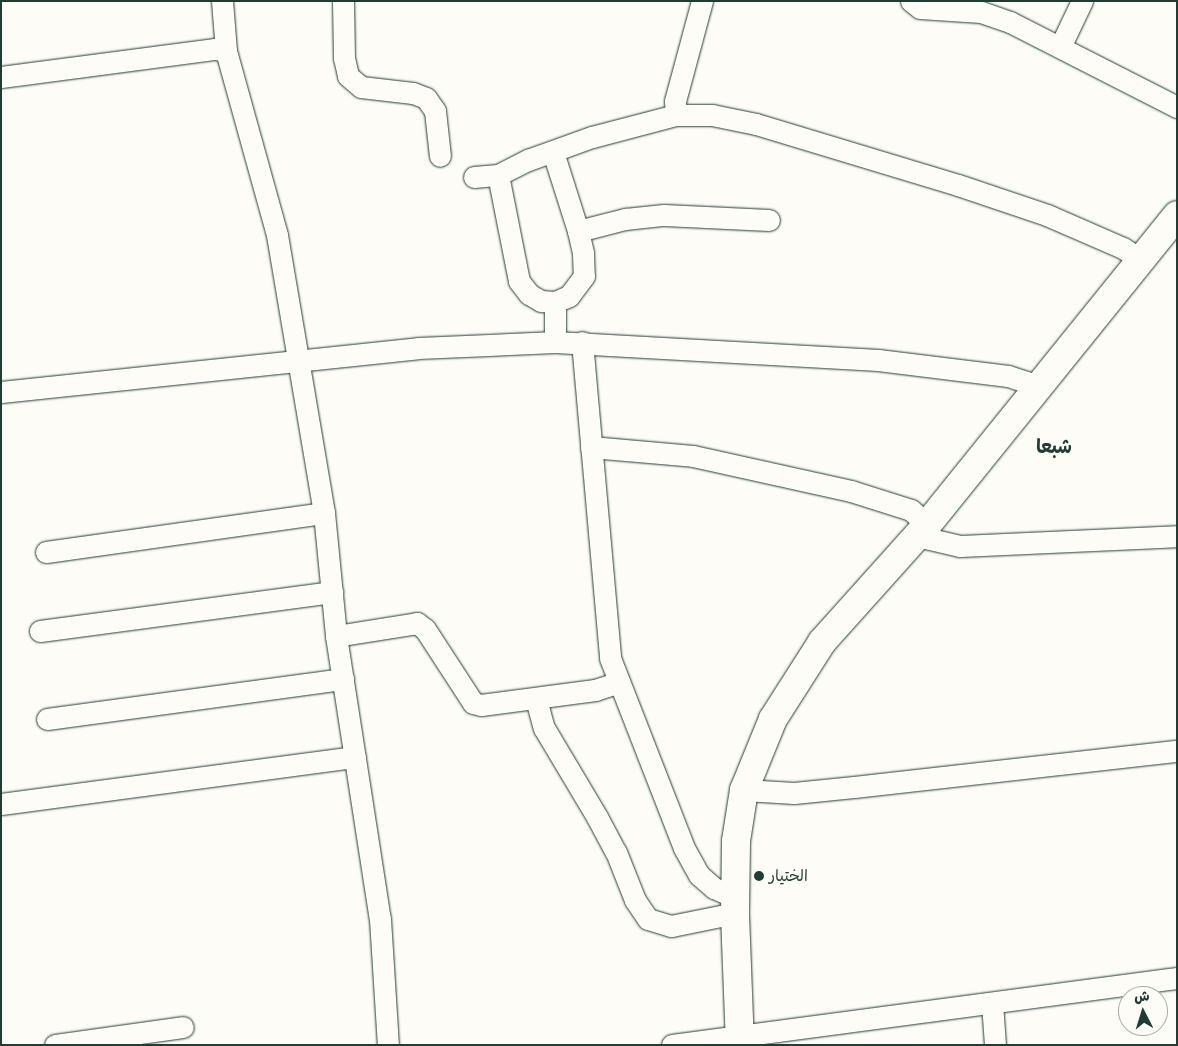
<!DOCTYPE html>
<html>
<head>
<meta charset="utf-8">
<style>
  body { margin:0 }
  #map { position:relative; width:1178px; height:1046px; overflow:hidden; background:#fdfcf7; font-family:"Architects Daughter","Playpen Sans Arabic",sans-serif }
  div>[style] { position:absolute }
  .roads { filter:drop-shadow(0 0 1px #1f3d34) drop-shadow(0 0 1px #1f3d34) }
  .minor>* { height:21px; margin:-10.5px; padding:0 10.5px; transform-origin:10.5px; border-radius:10.5px; background:#fdfcf7 }
  .major>* { height:28px; margin:-14px; padding:0 14px; transform-origin:14px; border-radius:14px; background:#fdfcf7 }
  .dots>* { width:14px; height:14px; translate:-50% -50%; box-sizing:border-box; border:2px solid #fdfcf7; border-radius:50% }
  span { translate:-50% -50%; white-space:nowrap; text-align:center; line-height:1.15; -webkit-text-stroke:4.5px #fdfcf7; paint-order:stroke }
  .poi-label { font-size:16px; color:#1f3d34 }
  .left { translate:0 -50%; text-align:left }
  .quarter-label { font-size:19px; color:#1f3d34; font-weight:700 }
  .frame { position:absolute; inset:0; border:2px solid #1f3d34; pointer-events:none }
  .north { position:absolute; left:1118px; top:986px; width:50px; height:50px; box-sizing:border-box; background:#fdfcf7; border:1px solid #a4b0a9; border-radius:50%; rotate:355deg; font-size:14px; font-weight:700; line-height:20px; text-align:center; color:#1f3d34 }
  .north::after { content:''; display:block; margin:auto; width:18px; height:22px; background:#1f3d34; clip-path:polygon(50% 0,100% 100%,50% 72%,0 100%) }
</style>
</head>
<body>
<div id="map">
  <div class="roads">
    <div class="minor">
      <i style="left:222px;top:1px;width:50px;rotate:85.4deg"></i>
      <i style="left:226px;top:51px;width:191px;rotate:74.5deg"></i>
      <i style="left:277px;top:235px;width:282px;rotate:80.4deg"></i>
      <i style="left:324px;top:513px;width:124px;rotate:84.4deg"></i>
      <i style="left:336px;top:636px;width:286px;rotate:81.2deg"></i>
      <i style="left:380px;top:919px;width:126px;rotate:86.4deg"></i>
      <i style="left:343px;top:1px;width:57px;rotate:89deg"></i>
      <i style="left:344px;top:58px;width:18px;rotate:77deg"></i>
      <i style="left:348px;top:76px;width:17px;rotate:40deg"></i>
      <i style="left:361px;top:87px;width:52px;rotate:6.6deg"></i>
      <i style="left:413px;top:93px;width:14px;rotate:21deg"></i>
      <i style="left:426px;top:98px;width:16px;rotate:55deg"></i>
      <i style="left:435px;top:111px;width:45px;rotate:83.7deg"></i>
      <i style="left:911px;top:1px;width:11px;rotate:38deg"></i>
      <i style="left:920px;top:8px;width:61px;rotate:3.8deg"></i>
      <i style="left:981px;top:12px;width:31px;rotate:19deg"></i>
      <i style="left:1010px;top:22px;width:187px;rotate:27deg"></i>
      <i style="left:1061px;top:45px;width:49px;rotate:-64.5deg"></i>
      <i style="left:1px;top:77px;width:216px;rotate:-7.5deg"></i>
      <i style="left:215px;top:49px;width:11px;rotate:10deg"></i>
      <i style="left:676px;top:115px;width:14px;rotate:-94deg"></i>
      <i style="left:675px;top:101px;width:104px;rotate:-74.9deg"></i>
      <i style="left:553px;top:152px;width:83px;rotate:72.4deg"></i>
      <i style="left:578px;top:231px;width:23px;rotate:77deg"></i>
      <i style="left:583px;top:253px;width:23px;rotate:88deg"></i>
      <i style="left:584px;top:276px;width:25px;rotate:127deg"></i>
      <i style="left:569px;top:296px;width:15px;rotate:157deg"></i>
      <i style="left:555px;top:302px;width:14px;rotate:-176deg"></i>
      <i style="left:541px;top:301px;width:14px;rotate:-150deg"></i>
      <i style="left:529px;top:294px;width:16px;rotate:-128deg"></i>
      <i style="left:519px;top:281px;width:108px;rotate:-101.2deg"></i>
      <i style="left:498px;top:175px;width:34px;rotate:-27deg"></i>
      <i style="left:528px;top:160px;width:68px;rotate:-19.8deg"></i>
      <i style="left:592px;top:137px;width:87px;rotate:-14.7deg"></i>
      <i style="left:676px;top:115px;width:36px"></i>
      <i style="left:712px;top:115px;width:45px;rotate:11.6deg"></i>
      <i style="left:756px;top:124px;width:211px;rotate:16.8deg"></i>
      <i style="left:958px;top:185px;width:94px;rotate:18.6deg"></i>
      <i style="left:1047px;top:215px;width:83px;rotate:23.5deg"></i>
      <i style="left:1123px;top:248px;width:22px;rotate:34deg"></i>
      <i style="left:474px;top:177px;width:24px;rotate:-5deg"></i>
      <i style="left:578px;top:231px;width:49px;rotate:-14.3deg"></i>
      <i style="left:625px;top:219px;width:39px;rotate:-6deg"></i>
      <i style="left:664px;top:215px;width:105px;rotate:2.7deg"></i>
      <i style="left:555px;top:302px;width:40px;rotate:90deg"></i>
      <i style="left:582px;top:342px;width:317px;rotate:84.9deg"></i>
      <i style="left:610px;top:658px;width:204px;rotate:68.7deg"></i>
      <i style="left:684px;top:848px;width:31px;rotate:61deg"></i>
      <i style="left:699px;top:875px;width:20px;rotate:41deg"></i>
      <i style="left:714px;top:888px;width:22px;rotate:24deg"></i>
      <i style="left:1px;top:392px;width:419px;rotate:-6deg"></i>
      <i style="left:418px;top:348px;width:137px;rotate:-2.5deg"></i>
      <i style="left:555px;top:342px;width:324px;rotate:3.2deg"></i>
      <i style="left:878px;top:360px;width:131px;rotate:7deg"></i>
      <i style="left:1008px;top:376px;width:35px;rotate:18deg"></i>
      <i style="left:591px;top:447px;width:102px;rotate:5deg"></i>
      <i style="left:693px;top:456px;width:162px;rotate:12.5deg"></i>
      <i style="left:851px;top:491px;width:63px;rotate:17.6deg"></i>
      <i style="left:911px;top:510px;width:22px;rotate:43deg"></i>
      <i style="left:917px;top:536px;width:44px;rotate:13.1deg"></i>
      <i style="left:960px;top:546px;width:217px;rotate:-2.6deg"></i>
      <i style="left:46px;top:552px;width:281px;rotate:-8deg"></i>
      <i style="left:40px;top:631px;width:295px;rotate:-7.6deg"></i>
      <i style="left:336px;top:636px;width:82px;rotate:-9.1deg"></i>
      <i style="left:417px;top:623px;width:10px;rotate:37deg"></i>
      <i style="left:425px;top:629px;width:88px;rotate:57deg"></i>
      <i style="left:473px;top:703px;width:8px;rotate:14deg"></i>
      <i style="left:481px;top:705px;width:115px;rotate:-7.5deg"></i>
      <i style="left:595px;top:690px;width:25px;rotate:-18deg"></i>
      <i style="left:536px;top:699px;width:30px;rotate:75deg"></i>
      <i style="left:544px;top:728px;width:104px;rotate:59.2deg"></i>
      <i style="left:597px;top:817px;width:40px;rotate:62deg"></i>
      <i style="left:616px;top:852px;width:52px;rotate:68.4deg"></i>
      <i style="left:635px;top:900px;width:23px;rotate:56deg"></i>
      <i style="left:648px;top:919px;width:24px;rotate:17deg"></i>
      <i style="left:671px;top:926px;width:65px;rotate:-11.5deg"></i>
      <i style="left:47px;top:719px;width:299px;rotate:-7.7deg"></i>
      <i style="left:744px;top:790px;width:50px;rotate:3.4deg"></i>
      <i style="left:794px;top:793px;width:60px;rotate:-5.7deg"></i>
      <i style="left:854px;top:787px;width:325px;rotate:-6.4deg"></i>
      <i style="left:1px;top:804px;width:357px;rotate:-7.6deg"></i>
      <i style="left:992px;top:1003px;width:42px;rotate:85.9deg"></i>
      <i style="left:55px;top:1045px;width:129px;rotate:-8deg"></i>
      <i style="left:672px;top:1045px;width:509px;rotate:-7.56deg"></i>
    </div>
    <div class="major">
      <i style="left:740px;top:1045px;width:132px;rotate:-92.2deg"></i>
      <i style="left:735px;top:913px;width:72px;rotate:-89.2deg"></i>
      <i style="left:736px;top:841px;width:52px;rotate:-81.1deg"></i>
      <i style="left:744px;top:790px;width:77px;rotate:-67.8deg"></i>
      <i style="left:773px;top:719px;width:91px;rotate:-57.5deg"></i>
      <i style="left:822px;top:642px;width:157px;rotate:-48.1deg"></i>
      <i style="left:927px;top:525px;width:398px;rotate:-51.1deg"></i>
    </div>
  </div>
  <div class="dots">
    <i style="left:759px;top:876px;background:#1f3d34"></i>
  </div>
  <div class="poi-label">
    <span class="left" style="left:769px;top:876px">الختيار</span>
  </div>
  <div class="quarter-label">
    <span style="left:1054px;top:448px">شبعا</span>
  </div>
  <div class="frame"></div>
  <div class="north">ش</div>
</div>
</body>
</html>
